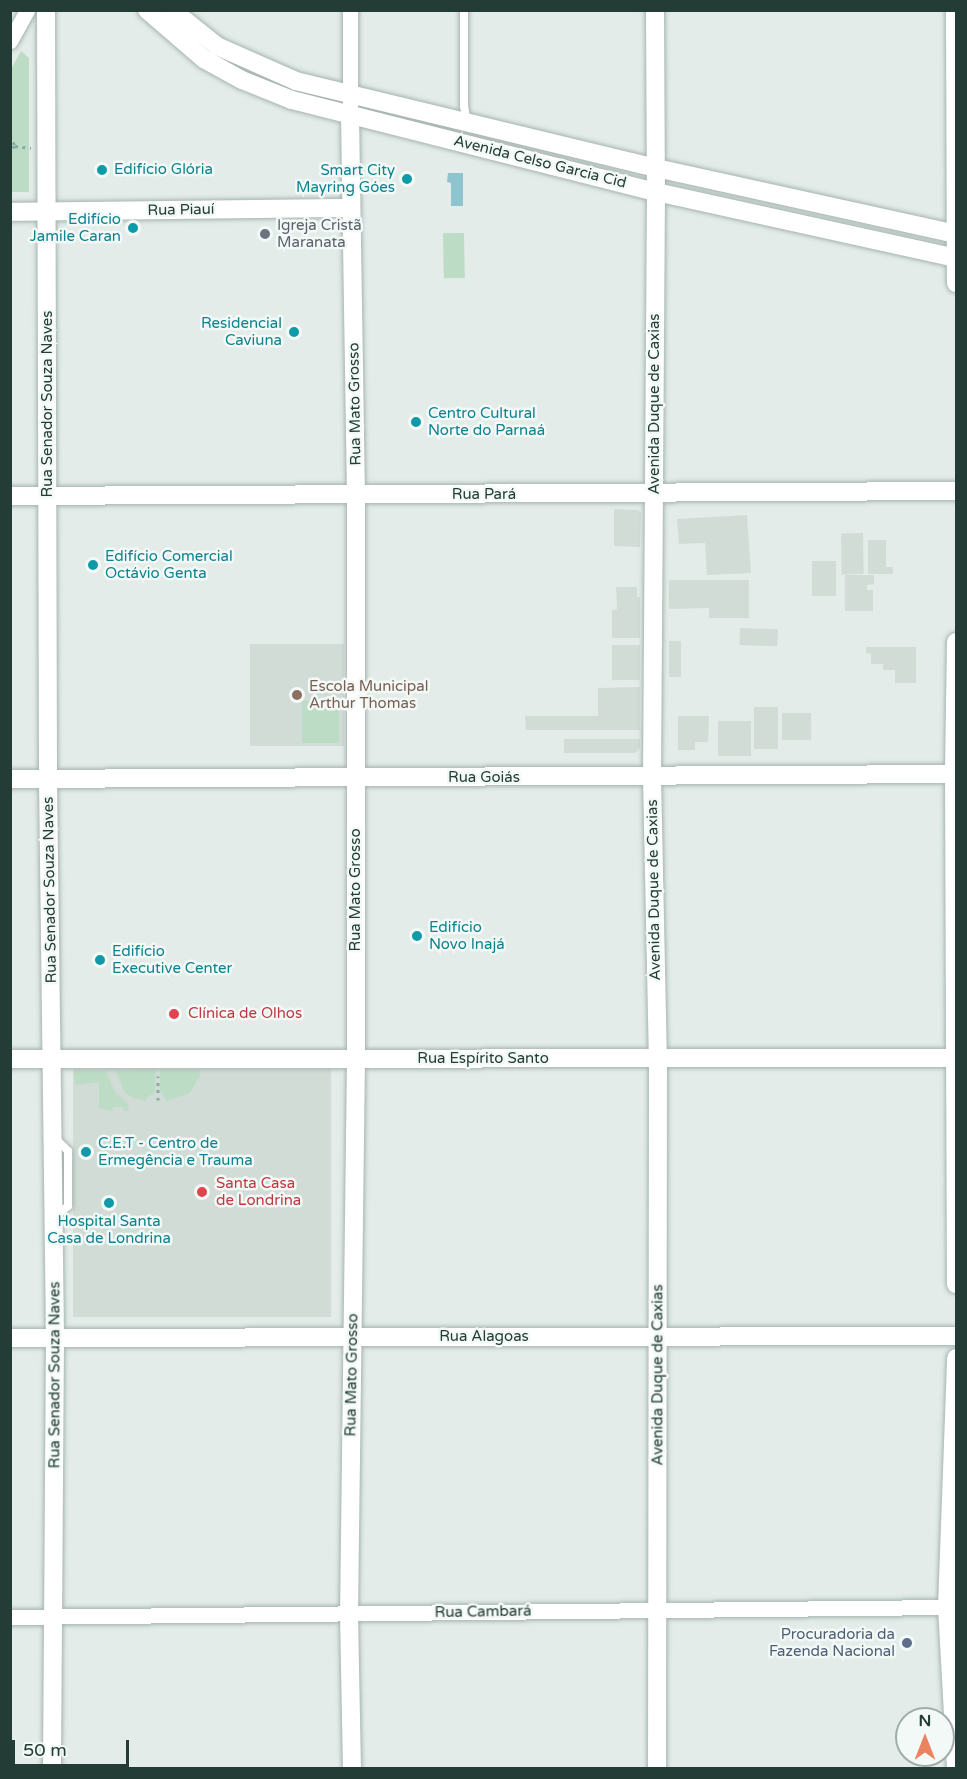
<!DOCTYPE html>
<html>
<head>
<meta charset="utf-8">
<style>
  body { margin:0 }
  #map { position:relative; width:967px; height:1779px; overflow:hidden; background:#e3ece8; font-family:"Varela Round",sans-serif }
  div>[style] { position:absolute }
  .built>* { inset:0; background:#d1dcd7; transform-origin:0 0 }
  .green>* { inset:0; background:#bddcc5; transform-origin:0 0 }
  .water>* { inset:0; background:#8dc4ce }
  .path>* { height:3px; margin-top:-1.5px; transform-origin:0; background:repeating-linear-gradient(90deg,#85aea1 0 3px,transparent 0 7.5px) }
  .roads { filter:drop-shadow(0 0 2px #a6b4af) drop-shadow(0 0 2px #a6b4af) }
  .lane>* { height:8px; margin:-4px; padding:0 4px; transform-origin:4px; border-radius:4px; background:#fff }
  .street>* { height:15px; margin:-7.5px; padding:0 7.5px; transform-origin:7.5px; border-radius:7.5px; background:#fff }
  .secondary>* { height:18px; margin:-9px; padding:0 9px; transform-origin:9px; border-radius:9px; background:#fff }
  .dots>* { width:16px; height:16px; translate:-50% -50%; box-sizing:border-box; border:3px solid #f3f9f6; border-radius:50% }
  span { translate:-50% -50%; white-space:nowrap; text-align:center; line-height:1.15; -webkit-text-stroke:5px #f3f9f6; paint-order:stroke }
  .street-label { font-size:15px; color:#233c36 }
  .culture-label { font-size:15px; color:#0d838f }
  .left { translate:0 -50%; text-align:left }
  .right { translate:-100% -50%; text-align:right }
  .worship-label { font-size:15px; color:#5b616d }
  .education-label { font-size:15px; color:#785e54 }
  .health-label { font-size:15px; color:#be3a42 }
  .service-label { font-size:15px; color:#4e5e75 }
  .frame { position:absolute; inset:0; border:12px solid #233c36; pointer-events:none }
  .north { position:absolute; left:895px; top:1707px; width:60px; height:60px; box-sizing:border-box; background:#f3f9f6; border:2px solid #a0ada9; border-radius:50%; rotate:0deg; font-size:16px; font-weight:700; line-height:24px; text-align:center; color:#233c36 }
  .north::after { content:''; display:block; margin:auto; width:21px; height:27px; background:#eb8361; clip-path:polygon(50% 0,100% 100%,50% 72%,0 100%) }
  .scale { position:absolute; left:12px; top:1740px; width:117px; height:27px; box-sizing:border-box; border:3px solid #233c36; border-top:0; padding-left:8px; font-size:18px; line-height:21px; white-space:nowrap; color:#233c36; -webkit-text-stroke:4px #f3f9f6; paint-order:stroke }
</style>
</head>
<body>
<div id="map">
  <div class="built">
    <i style="clip-path:polygon(614px 509px,637px 510px,641px 512px,640px 547px,614px 546px)"></i>
    <i style="clip-path:polygon(747px 515px,751px 573px,707px 575px,705px 543px,679px 544px,677px 519px)"></i>
    <i style="left:863px;top:533px;width:41px;height:22px;rotate:89deg"></i>
    <i style="clip-path:polygon(868px 540px,886px 540px,886px 567px,893px 567px,893px 574px,868px 574px)"></i>
    <i style="left:812px;top:561px;width:24px;height:35px"></i>
    <i style="clip-path:polygon(845px 575px,874px 575px,874px 584px,867px 585px,867px 590px,873px 590px,873px 611px,845px 611px)"></i>
    <i style="clip-path:polygon(669px 580px,749px 580px,749px 618px,709px 618px,709px 608px,669px 609px)"></i>
    <i style="clip-path:polygon(616px 587px,637px 587px,637px 597px,640px 597px,640px 638px,612px 638px,612px 610px,617px 609px)"></i>
    <i style="left:740px;top:628px;width:38px;height:17px;rotate:2deg"></i>
    <i style="left:681px;top:641px;width:36px;height:12px;rotate:90deg"></i>
    <i style="left:250px;top:644px;width:94px;height:102px"></i>
    <i style="left:612px;top:645px;width:28px;height:35px"></i>
    <i style="clip-path:polygon(866px 647px,916px 647px,916px 683px,895px 683px,895px 670px,883px 670px,883px 664px,871px 664px,871px 654px,866px 653px)"></i>
    <i style="clip-path:polygon(640px 687px,640px 730px,526px 730px,525px 716px,598px 716px,598px 688px)"></i>
    <i style="left:754px;top:707px;width:24px;height:42px"></i>
    <i style="left:782px;top:713px;width:29px;height:27px"></i>
    <i style="clip-path:polygon(678px 716px,709px 716px,708px 742px,695px 742px,695px 750px,678px 750px)"></i>
    <i style="left:751px;top:721px;width:35px;height:33px;rotate:90deg"></i>
    <i style="clip-path:polygon(564px 739px,640px 739px,640px 748px,635px 753px,564px 753px)"></i>
    <i style="left:73px;top:1069px;width:258px;height:248px"></i>
  </div>
  <div class="green">
    <i style="clip-path:polygon(21px 51px,29px 58px,29px 192px,11px 192px,11px 69px)"></i>
    <i style="left:464px;top:233px;width:45px;height:21px;rotate:89deg"></i>
    <i style="left:302px;top:701px;width:37px;height:42px"></i>
    <i style="clip-path:polygon(156px 1070px,155px 1092px,147px 1098px,147px 1101px,133px 1098px,125px 1093px,116px 1071px)"></i>
    <i style="clip-path:polygon(160px 1070px,200px 1070px,200px 1076px,190px 1093px,167px 1101px,160px 1091px)"></i>
    <i style="clip-path:polygon(74px 1071px,106px 1071px,115px 1092px,129px 1105px,128px 1111px,123px 1111px,123px 1107px,113px 1107px,112px 1111px,99px 1108px,99px 1082px,75px 1085px)"></i>
  </div>
  <div class="water">
    <i style="clip-path:polygon(448px 173px,463px 173px,463px 206px,451px 206px,451px 183px,447px 182px)"></i>
  </div>
  <div class="path">
    <i style="left:10px;top:135px;width:12px;rotate:66deg"></i>
    <i style="left:15px;top:146px;width:6px;rotate:149deg"></i>
    <i style="left:15px;top:146px;width:16px;rotate:7deg"></i>
    <i style="left:158px;top:1100px;width:24px;rotate:-90deg"></i>
  </div>
  <div class="roads">
    <div class="lane">
      <i style="left:464px;top:10px;width:96px;rotate:90deg"></i>
      <i style="left:464px;top:106px;width:17px;rotate:80deg"></i>
      <i style="left:56px;top:1139px;width:17px;rotate:45deg"></i>
      <i style="left:68px;top:1151px;width:55px;rotate:90deg"></i>
      <i style="left:68px;top:1206px;width:16px;rotate:140deg"></i>
    </div>
    <div class="street">
      <i style="left:350px;top:10px;width:96px;rotate:90deg"></i>
      <i style="left:10px;top:41px;width:35px;rotate:-61deg"></i>
      <i style="left:10px;top:1617px;width:946px;rotate:-0.61deg"></i>
    </div>
    <div class="secondary">
      <i style="left:46px;top:10px;width:769px;rotate:89.85deg"></i>
      <i style="left:48px;top:779px;width:558px;rotate:89.28deg"></i>
      <i style="left:55px;top:1337px;width:431px;rotate:90.4deg"></i>
      <i style="left:147px;top:10px;width:75px;rotate:40.7deg"></i>
      <i style="left:204px;top:59px;width:43px;rotate:28.9deg"></i>
      <i style="left:242px;top:80px;width:54px;rotate:21.8deg"></i>
      <i style="left:292px;top:100px;width:375px;rotate:14.2deg"></i>
      <i style="left:656px;top:192px;width:307px;rotate:12.4deg"></i>
      <i style="left:172px;top:10px;width:58px;rotate:38.7deg"></i>
      <i style="left:217px;top:46px;width:86px;rotate:23.9deg"></i>
      <i style="left:296px;top:81px;width:370px;rotate:13.6deg"></i>
      <i style="left:656px;top:168px;width:307px;rotate:12.4deg"></i>
      <i style="left:655px;top:10px;width:182px;rotate:89.7deg"></i>
      <i style="left:656px;top:192px;width:585px;rotate:90.39deg"></i>
      <i style="left:652px;top:777px;width:282px;rotate:88.8deg"></i>
      <i style="left:658px;top:1059px;width:709px;rotate:90.08deg"></i>
      <i style="left:955px;top:10px;width:273px;rotate:89.8deg"></i>
      <i style="left:350px;top:115px;width:381px;rotate:89.1deg"></i>
      <i style="left:356px;top:496px;width:563px;rotate:90deg"></i>
      <i style="left:356px;top:1059px;width:555px;rotate:90.72deg"></i>
      <i style="left:349px;top:1614px;width:154px;rotate:88.9deg"></i>
      <i style="left:10px;top:212px;width:341px;rotate:-0.7deg"></i>
      <i style="left:10px;top:496px;width:946px;rotate:-0.3deg"></i>
      <i style="left:956px;top:642px;width:132px;rotate:90.9deg"></i>
      <i style="left:954px;top:774px;width:510px;rotate:89.78deg"></i>
      <i style="left:10px;top:779px;width:946px;rotate:-0.3deg"></i>
      <i style="left:10px;top:1059px;width:946px;rotate:-0.06deg"></i>
      <i style="left:10px;top:1338px;width:946px;rotate:-0.12deg"></i>
      <i style="left:956px;top:1768px;width:161px;rotate:-93.2deg"></i>
      <i style="left:947px;top:1607px;width:249px;rotate:-87.9deg"></i>
    </div>
  </div>
  <div class="dots">
    <i style="left:102px;top:170px;background:#0f9aa8"></i>
    <i style="left:407px;top:179px;background:#0f9aa8"></i>
    <i style="left:133px;top:228px;background:#0f9aa8"></i>
    <i style="left:265px;top:234px;background:#6b7280"></i>
    <i style="left:294px;top:332px;background:#0f9aa8"></i>
    <i style="left:416px;top:422px;background:#0f9aa8"></i>
    <i style="left:93px;top:565px;background:#0f9aa8"></i>
    <i style="left:297px;top:695px;background:#8d6e63"></i>
    <i style="left:417px;top:936px;background:#0f9aa8"></i>
    <i style="left:100px;top:960px;background:#0f9aa8"></i>
    <i style="left:174px;top:1014px;background:#e0444e"></i>
    <i style="left:86px;top:1152px;background:#0f9aa8"></i>
    <i style="left:202px;top:1192px;background:#e0444e"></i>
    <i style="left:109px;top:1203px;background:#0f9aa8"></i>
    <i style="left:907px;top:1643px;background:#5c6f8a"></i>
  </div>
  <div class="street-label">
    <span style="left:540px;top:162px;rotate:14deg">Avenida Celso Garcia Cid</span>
    <span style="left:181px;top:210px;rotate:-1deg">Rua Piauí</span>
    <span style="left:48px;top:404px;rotate:-90deg">Rua Senador Souza Naves</span>
    <span style="left:355px;top:404px;rotate:-91deg">Rua Mato Grosso</span>
    <span style="left:655px;top:404px;rotate:-90deg">Avenida Duque de Caxias</span>
    <span style="left:484px;top:495px">Rua Pará</span>
    <span style="left:484px;top:778px">Rua Goiás</span>
    <span style="left:50px;top:890px;rotate:-91deg">Rua Senador Souza Naves</span>
    <span style="left:356px;top:890px;rotate:-90deg">Rua Mato Grosso</span>
    <span style="left:654px;top:890px;rotate:-91deg">Avenida Duque de Caxias</span>
    <span style="left:483px;top:1059px">Rua Espírito Santo</span>
    <span style="left:484px;top:1337px">Rua Alagoas</span>
    <span style="left:55px;top:1375px;rotate:-90deg">Rua Senador Souza Naves</span>
    <span style="left:352px;top:1375px;rotate:-89deg">Rua Mato Grosso</span>
    <span style="left:658px;top:1375px;rotate:-90deg">Avenida Duque de Caxias</span>
    <span style="left:483px;top:1612px;rotate:-1deg">Rua Cambará</span>
  </div>
  <div class="culture-label">
    <span class="left" style="left:114px;top:170px">Edifício Glória</span>
    <span class="right" style="left:395px;top:179px">Smart City<br>Mayring Góes</span>
    <span class="right" style="left:121px;top:228px">Edifício<br>Jamile Caran</span>
    <span class="right" style="left:282px;top:332px">Residencial<br>Caviuna</span>
    <span class="left" style="left:428px;top:422px">Centro Cultural<br>Norte do Parnaá</span>
    <span class="left" style="left:105px;top:565px">Edifício Comercial<br>Octávio Genta</span>
    <span class="left" style="left:429px;top:936px">Edifício<br>Novo Inajá</span>
    <span class="left" style="left:112px;top:960px">Edifício<br>Executive Center</span>
    <span class="left" style="left:98px;top:1152px">C.E.T - Centro de<br>Ermegência e Trauma</span>
    <span style="left:109px;top:1230px">Hospital Santa<br>Casa de Londrina</span>
  </div>
  <div class="worship-label">
    <span class="left" style="left:277px;top:234px">Igreja Cristã<br>Maranata</span>
  </div>
  <div class="education-label">
    <span class="left" style="left:309px;top:695px">Escola Municipal<br>Arthur Thomas</span>
  </div>
  <div class="health-label">
    <span class="left" style="left:188px;top:1014px">Clínica de Olhos</span>
    <span class="left" style="left:216px;top:1192px">Santa Casa<br>de Londrina</span>
  </div>
  <div class="service-label">
    <span class="right" style="left:895px;top:1643px">Procuradoria da<br>Fazenda Nacional</span>
  </div>
  <div class="frame"></div>
  <div class="north">N</div>
  <div class="scale">50 m</div>
</div>
</body>
</html>
